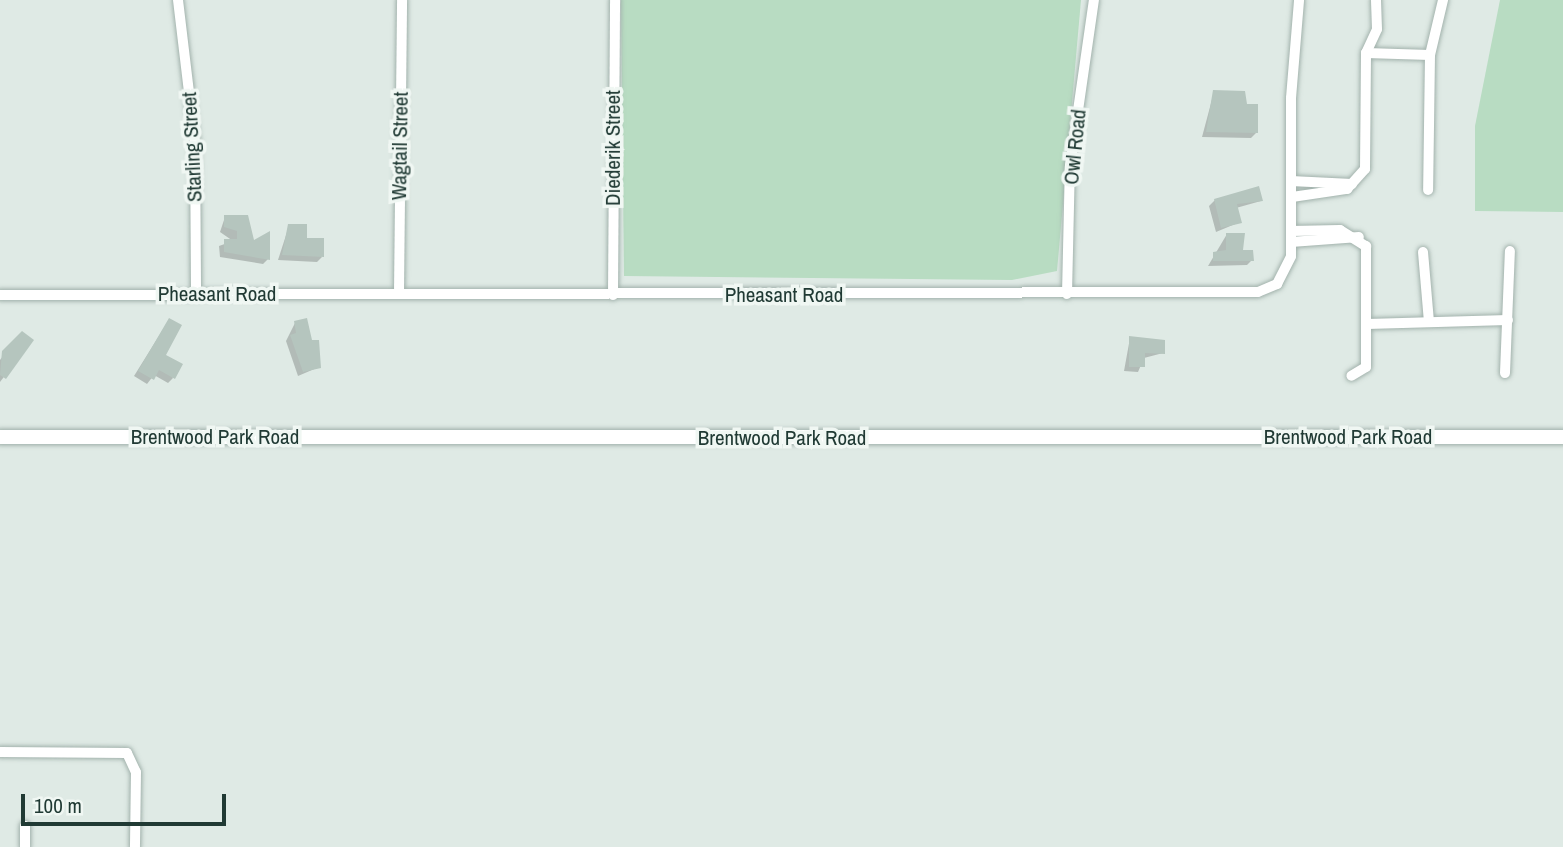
<!DOCTYPE html>
<html>
<head>
<meta charset="utf-8">
<style>
  body { margin:0 }
  #map { position:relative; width:1563px; height:847px; overflow:hidden; background:#dfeae5; font-family:"Archivo Narrow",sans-serif }
  div>[style] { position:absolute }
  .green>* { inset:0; background:#b8dcc2 }
  .shadow>* { inset:0; background:#0003 }
  .building>* { inset:0; background:#b5c5be }
  .roads { filter:drop-shadow(0 0 2px #a2b2ac) drop-shadow(0 0 2px #a2b2ac) }
  .minor>* { height:10px; margin:-5px; padding:0 5px; transform-origin:5px; border-radius:5px; background:#fff }
  .tertiary>* { height:14px; margin:-7px; padding:0 7px; transform-origin:7px; border-radius:7px; background:#fff }
  span { translate:-50% -50%; white-space:nowrap; text-align:center; line-height:1.15; -webkit-text-stroke:7px #f0f7f3; paint-order:stroke }
  .street-label { font-size:21px; color:#203a34 }
  .scale { position:absolute; left:21px; top:794px; width:205px; height:32px; box-sizing:border-box; border:4px solid #203a34; border-top:0; padding-left:9px; font-size:21px; line-height:24px; white-space:nowrap; color:#203a34; -webkit-text-stroke:5px #f0f7f3; paint-order:stroke }
</style>
</head>
<body>
<div id="map">
  <div class="green">
    <i style="clip-path:polygon(621px 0,1081px 0,1057px 271px,1012px 280px,624px 276px)"></i>
    <i style="clip-path:polygon(1500px 0,1563px 0,1563px 212px,1475px 211px,1475px 126px)"></i>
  </div>
  <div class="shadow">
    <i style="clip-path:polygon(1214px 92px,1256px 133px,1251px 138px,1202px 137px)"></i>
    <i style="clip-path:polygon(1215px 200px,1261px 201px,1236px 208px,1240px 222px,1216px 232px,1209px 206px)"></i>
    <i style="clip-path:polygon(225px 217px,268px 259px,263px 264px,220px 257px,219px 246px,233px 241px,220px 232px)"></i>
    <i style="clip-path:polygon(289px 226px,322px 257px,317px 262px,278px 260px)"></i>
    <i style="clip-path:polygon(1227px 234px,1252px 260px,1247px 265px,1208px 266px)"></i>
    <i style="clip-path:polygon(169px 320px,164px 355px,173px 378px,168px 383px,154px 375px,147px 384px,134px 376px)"></i>
    <i style="clip-path:polygon(295px 323px,319px 367px,298px 376px,286px 341px)"></i>
    <i style="clip-path:polygon(17px 338px,32px 340px,0 382px,0 360px)"></i>
    <i style="clip-path:polygon(1130px 338px,1163px 353px,1144px 358px,1138px 372px,1124px 371px)"></i>
  </div>
  <div class="building">
    <i style="clip-path:polygon(1213px 90px,1245px 91px,1247px 104px,1258px 104px,1258px 133px,1206px 132px)"></i>
    <i style="clip-path:polygon(1259px 186px,1263px 201px,1237px 204px,1242px 223px,1221px 228px,1214px 199px)"></i>
    <i style="clip-path:polygon(224px 215px,248px 215px,254px 240px,270px 231px,270px 260px,224px 252px,224px 239px,237px 239px,237px 231px,224px 227px)"></i>
    <i style="clip-path:polygon(288px 224px,307px 224px,307px 238px,324px 238px,324px 257px,282px 255px)"></i>
    <i style="clip-path:polygon(1226px 233px,1245px 233px,1243px 250px,1253px 250px,1254px 261px,1213px 261px,1213px 252px,1226px 250px)"></i>
    <i style="clip-path:polygon(169px 318px,182px 325px,166px 355px,183px 364px,175px 379px,159px 370px,154px 380px,138px 371px)"></i>
    <i style="clip-path:polygon(307px 318px,312px 340px,319px 340px,321px 368px,303px 372px,290px 335px,296px 333px,294px 321px)"></i>
    <i style="clip-path:polygon(22px 331px,34px 340px,6px 379px,0 375px,2px 351px)"></i>
    <i style="clip-path:polygon(1129px 336px,1165px 340px,1165px 354px,1145px 353px,1145px 367px,1129px 367px)"></i>
  </div>
  <div class="roads">
    <div class="minor">
      <i style="left:178px;top:0;width:143px;rotate:83.2deg"></i>
      <i style="left:195px;top:142px;width:152px;rotate:89.6deg"></i>
      <i style="left:1366px;top:53px;width:64px;rotate:1.8deg"></i>
      <i style="left:1430px;top:55px;width:135px;rotate:90.8deg"></i>
      <i style="left:1430px;top:55px;width:57px;rotate:-76.7deg"></i>
      <i style="left:1291px;top:181px;width:61px;rotate:2.8deg"></i>
      <i style="left:1292px;top:197px;width:56px;rotate:-8.3deg"></i>
      <i style="left:1347px;top:189px;width:27px;rotate:-48deg"></i>
      <i style="left:1365px;top:169px;width:116px;rotate:-89.5deg"></i>
      <i style="left:1366px;top:53px;width:26px;rotate:-65deg"></i>
      <i style="left:1377px;top:29px;width:29px;rotate:-92deg"></i>
      <i style="left:1291px;top:231px;width:49px;rotate:-1.2deg"></i>
      <i style="left:1340px;top:230px;width:31px;rotate:32deg"></i>
      <i style="left:1366px;top:246px;width:121px;rotate:90deg"></i>
      <i style="left:1366px;top:367px;width:17px;rotate:149deg"></i>
      <i style="left:1291px;top:242px;width:68px;rotate:-4.2deg"></i>
      <i style="left:1423px;top:252px;width:70px;rotate:85.1deg"></i>
      <i style="left:399px;top:293px;width:293px;rotate:-89.4deg"></i>
      <i style="left:1067px;top:294px;width:128px;rotate:-88.7deg"></i>
      <i style="left:1070px;top:166px;width:168px;rotate:-81.8deg"></i>
      <i style="left:0;top:295px;width:1258px;rotate:-0.14deg"></i>
      <i style="left:1258px;top:292px;width:21px;rotate:-23deg"></i>
      <i style="left:1277px;top:284px;width:31px;rotate:-63deg"></i>
      <i style="left:1291px;top:256px;width:158px;rotate:-90deg"></i>
      <i style="left:1291px;top:98px;width:98px;rotate:-85.3deg"></i>
      <i style="left:613px;top:295px;width:295px;rotate:-89.6deg"></i>
      <i style="left:1367px;top:324px;width:141px;rotate:-1.6deg"></i>
      <i style="left:1505px;top:373px;width:122px;rotate:-87.7deg"></i>
      <i style="left:0;top:752px;width:127px;rotate:0.5deg"></i>
      <i style="left:127px;top:753px;width:21px;rotate:65deg"></i>
      <i style="left:136px;top:772px;width:75px;rotate:90.8deg"></i>
      <i style="left:25px;top:847px;width:21px;rotate:-90deg"></i>
    </div>
    <div class="tertiary">
      <i style="left:0;top:437px;width:1563px"></i>
    </div>
  </div>
  <div class="street-label">
    <span style="left:400px;top:146px;rotate:-89deg">Wagtail Street</span>
    <span style="left:192px;top:147px;rotate:-93deg">Starling Street</span>
    <span style="left:1075px;top:147px;rotate:-84deg">Owl Road</span>
    <span style="left:613px;top:148px;rotate:-90deg">Diederik Street</span>
    <span style="left:217px;top:294px">Pheasant Road</span>
    <span style="left:784px;top:295px">Pheasant Road</span>
    <span style="left:215px;top:437px">Brentwood Park Road</span>
    <span style="left:1348px;top:437px">Brentwood Park Road</span>
    <span style="left:782px;top:438px">Brentwood Park Road</span>
  </div>
  <div class="scale">100 m</div>
</div>
</body>
</html>
